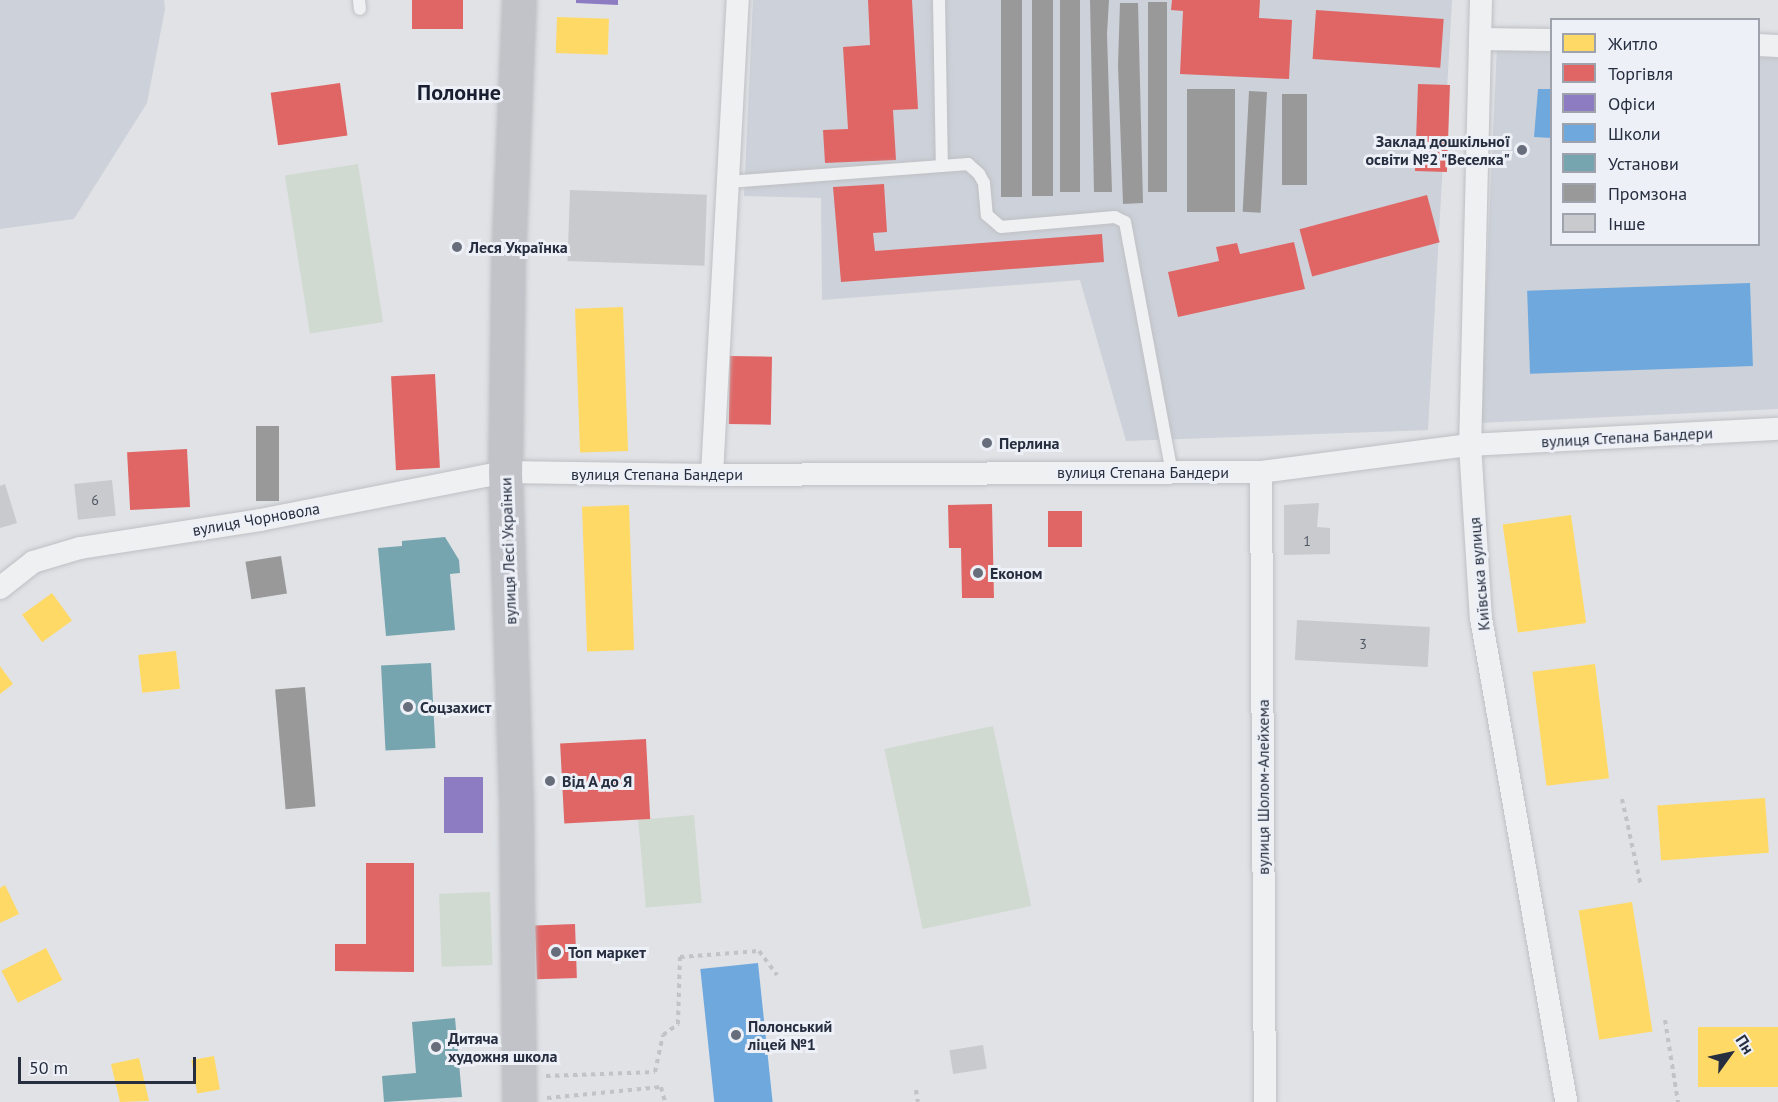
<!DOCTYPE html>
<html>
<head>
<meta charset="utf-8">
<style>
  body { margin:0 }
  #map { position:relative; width:1778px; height:1102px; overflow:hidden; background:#e0e2e6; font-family:"PT Sans",sans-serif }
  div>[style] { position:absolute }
  .built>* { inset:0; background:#cdd1d9 }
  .green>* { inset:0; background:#d0dad0; transform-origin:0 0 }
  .homes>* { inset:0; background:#ffd966; transform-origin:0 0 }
  .shops>* { inset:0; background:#e06666; transform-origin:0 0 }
  .offices>* { inset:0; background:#8e7cc3; transform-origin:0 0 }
  .schools>* { inset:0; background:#6fa8dc; transform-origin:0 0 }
  .public>* { inset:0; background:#76a5af; transform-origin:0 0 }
  .industry>* { inset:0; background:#999; transform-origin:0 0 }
  .building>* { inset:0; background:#c8cace; transform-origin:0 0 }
  .path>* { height:4px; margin-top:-2px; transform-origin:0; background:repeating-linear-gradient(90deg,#c2c3c8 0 4.5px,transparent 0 9px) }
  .roads { filter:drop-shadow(0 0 2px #bec0c4) drop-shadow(0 0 2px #bec0c4) }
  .service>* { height:12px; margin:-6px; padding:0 6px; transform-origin:6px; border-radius:6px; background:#eff0f2 }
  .minor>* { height:22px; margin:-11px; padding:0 11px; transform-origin:11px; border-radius:11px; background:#eff0f2 }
  .secondary>* { height:33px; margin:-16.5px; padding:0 16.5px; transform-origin:16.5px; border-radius:16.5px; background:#c1c3c9 }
  .dots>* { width:16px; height:16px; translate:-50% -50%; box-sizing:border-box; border:3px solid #edf0f6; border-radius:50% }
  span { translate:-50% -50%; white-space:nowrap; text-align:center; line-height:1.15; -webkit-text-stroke:6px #edf0f6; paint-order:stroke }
  .number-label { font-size:14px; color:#4f5664 }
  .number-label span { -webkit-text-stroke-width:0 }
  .poi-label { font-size:16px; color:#262e40; font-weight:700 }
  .right { translate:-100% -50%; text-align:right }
  .left { translate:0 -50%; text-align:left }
  .street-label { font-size:16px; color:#262e40 }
  .district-label { font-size:22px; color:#191f30; font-weight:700 }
  .legend { position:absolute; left:1550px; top:18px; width:210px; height:228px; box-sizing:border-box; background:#edf0f6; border:2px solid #9da2ad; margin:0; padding:8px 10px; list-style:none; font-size:18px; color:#262e40 }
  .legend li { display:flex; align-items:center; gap:12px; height:30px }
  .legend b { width:30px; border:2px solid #9da2ad }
  .north { position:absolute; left:1700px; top:1024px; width:60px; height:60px; -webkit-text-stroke:4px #edf0f6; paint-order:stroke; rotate:57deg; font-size:16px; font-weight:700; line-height:24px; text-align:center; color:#262e40 }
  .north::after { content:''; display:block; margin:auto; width:21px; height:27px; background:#262e40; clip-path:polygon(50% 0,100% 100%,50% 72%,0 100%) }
  .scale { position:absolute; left:18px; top:1057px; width:178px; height:27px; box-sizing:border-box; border:3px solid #262e40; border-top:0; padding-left:8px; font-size:18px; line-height:21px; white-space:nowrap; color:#262e40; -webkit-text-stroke:4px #edf0f6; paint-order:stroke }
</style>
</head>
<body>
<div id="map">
  <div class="built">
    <i style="clip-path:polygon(0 0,164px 0,165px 9px,147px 103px,74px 219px,0 229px)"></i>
    <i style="clip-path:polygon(753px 0,1452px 0,1428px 430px,1126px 441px,1080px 280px,822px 300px,821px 198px,744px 196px)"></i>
    <i style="clip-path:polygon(1497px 46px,1551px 48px,1552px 244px,1758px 244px,1759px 56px,1778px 56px,1778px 409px,1480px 423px)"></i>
  </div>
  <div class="green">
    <i style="left:358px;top:164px;width:160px;height:74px;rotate:81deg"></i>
    <i style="left:993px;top:726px;width:184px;height:111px;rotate:78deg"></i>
    <i style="left:694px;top:815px;width:88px;height:56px;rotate:85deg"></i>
    <i style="left:490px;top:892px;width:73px;height:51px;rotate:88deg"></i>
  </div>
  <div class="homes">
    <i style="left:557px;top:17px;width:52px;height:36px;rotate:2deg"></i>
    <i style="left:623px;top:307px;width:144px;height:48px;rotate:88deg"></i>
    <i style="left:629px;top:505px;width:145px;height:47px;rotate:88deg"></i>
    <i style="left:1571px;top:515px;width:109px;height:69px;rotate:82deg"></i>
    <i style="left:52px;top:593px;width:34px;height:37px;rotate:54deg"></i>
    <i style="left:176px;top:651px;width:38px;height:38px;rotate:84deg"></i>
    <i style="left:1595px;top:664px;width:115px;height:63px;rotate:83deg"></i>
    <i style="clip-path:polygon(0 666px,13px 684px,0 694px)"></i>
    <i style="left:1765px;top:798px;width:55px;height:108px;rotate:86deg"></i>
    <i style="clip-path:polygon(5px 885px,19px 914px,0 923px,0 888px)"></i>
    <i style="left:1632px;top:902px;width:131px;height:54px;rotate:81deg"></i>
    <i style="left:46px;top:948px;width:36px;height:50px;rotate:63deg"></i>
    <i style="left:1778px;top:1027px;width:60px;height:80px;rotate:90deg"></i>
    <i style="left:214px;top:1056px;width:34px;height:23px;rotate:80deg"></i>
    <i style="clip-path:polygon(139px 1058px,149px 1101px,120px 1102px,111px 1064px)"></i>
  </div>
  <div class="shops">
    <i style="left:412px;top:0;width:51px;height:29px"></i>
    <i style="clip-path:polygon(868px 0,912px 0,918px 109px,893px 110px,896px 160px,825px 163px,823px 130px,848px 129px,843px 47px,870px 45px)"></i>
    <i style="clip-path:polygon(1172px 0,1260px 0,1259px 18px,1292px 20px,1289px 79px,1180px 74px,1183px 11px,1171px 10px)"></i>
    <i style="left:1316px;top:10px;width:128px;height:49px;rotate:4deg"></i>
    <i style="left:340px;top:83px;width:53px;height:70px;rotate:82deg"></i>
    <i style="left:1418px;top:84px;width:32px;height:87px;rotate:2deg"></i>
    <i style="clip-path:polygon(884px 184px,887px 232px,873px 233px,875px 251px,1102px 234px,1104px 262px,841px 282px,833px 187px)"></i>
    <i style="left:1427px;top:195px;width:49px;height:132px;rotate:75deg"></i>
    <i style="clip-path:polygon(1294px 242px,1305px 289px,1178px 317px,1168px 272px,1219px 261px,1216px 247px,1237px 243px,1240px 254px)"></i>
    <i style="left:730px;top:356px;width:42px;height:68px;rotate:1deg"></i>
    <i style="left:435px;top:374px;width:94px;height:44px;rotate:87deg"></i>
    <i style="left:187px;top:449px;width:58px;height:60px;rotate:87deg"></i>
    <i style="clip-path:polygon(992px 504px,994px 598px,962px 598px,961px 548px,949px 548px,948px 505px)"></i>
    <i style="left:1048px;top:511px;width:34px;height:36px"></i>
    <i style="left:646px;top:739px;width:80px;height:86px;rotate:87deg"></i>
    <i style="clip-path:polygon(366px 863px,414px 863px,414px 972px,335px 971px,335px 944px,366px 944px)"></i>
    <i style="left:575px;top:924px;width:54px;height:40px;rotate:88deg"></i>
  </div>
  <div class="offices">
    <i style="clip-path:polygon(576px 0,618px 0,618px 5px,576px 3px)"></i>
    <i style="left:444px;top:777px;width:39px;height:56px"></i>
  </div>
  <div class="schools">
    <i style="clip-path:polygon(1538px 89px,1552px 89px,1552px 138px,1534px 137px)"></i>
    <i style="left:1750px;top:283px;width:83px;height:223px;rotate:88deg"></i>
    <i style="left:758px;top:963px;width:140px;height:58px;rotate:84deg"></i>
  </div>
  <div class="public">
    <i style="clip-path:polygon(445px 537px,459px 560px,460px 573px,450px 574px,455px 630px,386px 636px,378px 548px,402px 546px,402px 541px)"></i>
    <i style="left:431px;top:663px;width:85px;height:50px;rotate:87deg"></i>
    <i style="clip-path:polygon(455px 1018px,462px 1097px,384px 1102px,382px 1076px,416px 1073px,412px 1022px)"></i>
  </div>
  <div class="industry">
    <i style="left:1001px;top:0;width:21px;height:197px"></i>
    <i style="left:1032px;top:0;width:21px;height:196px"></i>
    <i style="left:1060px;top:0;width:20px;height:192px"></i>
    <i style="clip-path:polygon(1090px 0,1109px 0,1107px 34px,1112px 192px,1094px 192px)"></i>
    <i style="left:1167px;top:2px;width:190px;height:19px;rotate:90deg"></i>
    <i style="clip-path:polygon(1120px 3px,1138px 3px,1143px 203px,1123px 204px,1118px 65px)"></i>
    <i style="left:1187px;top:89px;width:48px;height:123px"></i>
    <i style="left:1249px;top:91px;width:18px;height:121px;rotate:3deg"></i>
    <i style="left:1282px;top:94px;width:25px;height:91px"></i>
    <i style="left:256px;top:426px;width:23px;height:75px"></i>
    <i style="left:281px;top:556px;width:38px;height:36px;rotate:81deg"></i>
    <i style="left:305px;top:687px;width:120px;height:30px;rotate:85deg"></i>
  </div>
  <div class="building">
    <i style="left:570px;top:190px;width:137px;height:71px;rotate:2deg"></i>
    <i style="left:112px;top:480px;width:36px;height:38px;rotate:84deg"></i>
    <i style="clip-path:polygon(5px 484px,17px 523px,0 528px,0 486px)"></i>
    <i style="clip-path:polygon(1319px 503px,1317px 527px,1330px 528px,1330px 554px,1284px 555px,1284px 505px)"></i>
    <i style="left:1297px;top:620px;width:133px;height:40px;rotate:3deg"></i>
    <i style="left:983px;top:1045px;width:24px;height:34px;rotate:81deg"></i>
  </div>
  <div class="path">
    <i style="left:1622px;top:799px;width:89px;rotate:77.7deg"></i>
    <i style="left:1665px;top:1020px;width:83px;rotate:81deg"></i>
    <i style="left:546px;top:1076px;width:109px;rotate:-2.1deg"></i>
    <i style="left:655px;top:1072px;width:38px;rotate:-78deg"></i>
    <i style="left:663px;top:1035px;width:19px;rotate:-36deg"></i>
    <i style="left:678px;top:1024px;width:67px;rotate:-88.3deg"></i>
    <i style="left:680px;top:957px;width:79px;rotate:-4.3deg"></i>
    <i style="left:759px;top:951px;width:30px;rotate:53deg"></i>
    <i style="left:916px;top:1090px;width:12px;rotate:81deg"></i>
    <i style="left:547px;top:1098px;width:115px;rotate:-5.5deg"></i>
    <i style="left:661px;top:1087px;width:16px;rotate:75deg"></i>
  </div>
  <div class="roads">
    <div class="service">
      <i style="left:359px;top:0;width:9px;rotate:84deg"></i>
      <i style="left:939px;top:0;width:166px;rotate:89deg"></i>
      <i style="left:728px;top:182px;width:241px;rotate:-4.3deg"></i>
      <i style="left:968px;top:164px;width:15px;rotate:42deg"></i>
      <i style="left:979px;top:174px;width:10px;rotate:61deg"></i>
      <i style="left:984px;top:183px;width:32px;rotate:85deg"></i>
      <i style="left:987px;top:215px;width:18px;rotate:41deg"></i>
      <i style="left:1001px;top:227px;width:114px;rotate:-5deg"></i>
      <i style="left:1115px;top:217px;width:11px;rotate:27deg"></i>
      <i style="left:1125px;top:222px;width:254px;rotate:79.4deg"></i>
    </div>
    <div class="minor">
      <i style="left:1481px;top:0;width:445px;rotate:91.4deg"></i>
      <i style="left:1470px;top:445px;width:173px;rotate:86.4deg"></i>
      <i style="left:1481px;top:618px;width:491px;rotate:80deg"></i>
      <i style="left:1480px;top:39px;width:72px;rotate:0.8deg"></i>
      <i style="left:1758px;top:45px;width:20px;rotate:3deg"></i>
      <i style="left:1261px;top:472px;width:630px;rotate:89.64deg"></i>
      <i style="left:712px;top:475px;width:476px;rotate:-86.9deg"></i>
      <i style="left:0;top:588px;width:42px;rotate:-38.2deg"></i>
      <i style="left:33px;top:562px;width:49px;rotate:-16.6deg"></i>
      <i style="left:80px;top:548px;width:182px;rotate:-8.8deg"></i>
      <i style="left:260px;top:520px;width:250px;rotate:-11.1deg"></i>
      <i style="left:505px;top:472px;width:207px;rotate:0.8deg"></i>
      <i style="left:712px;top:475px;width:549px;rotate:-0.31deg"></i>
      <i style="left:1261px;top:472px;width:211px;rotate:-7.4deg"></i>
      <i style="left:1470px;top:445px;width:308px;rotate:-3deg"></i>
    </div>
    <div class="secondary">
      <i style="left:519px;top:0;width:264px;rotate:92.4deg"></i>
      <i style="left:508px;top:264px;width:208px;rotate:90.8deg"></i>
      <i style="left:505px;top:472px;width:325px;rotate:88.1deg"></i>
      <i style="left:516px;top:797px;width:305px;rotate:89.4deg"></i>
    </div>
  </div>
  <div class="dots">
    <i style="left:1522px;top:150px;background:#676d7a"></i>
    <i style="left:457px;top:247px;background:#676d7a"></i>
    <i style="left:987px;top:443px;background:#676d7a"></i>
    <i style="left:978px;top:573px;background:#676d7a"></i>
    <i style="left:408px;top:707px;background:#676d7a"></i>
    <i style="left:550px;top:781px;background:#676d7a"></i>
    <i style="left:556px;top:952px;background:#676d7a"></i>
    <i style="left:736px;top:1035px;background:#676d7a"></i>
    <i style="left:436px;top:1047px;background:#676d7a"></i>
  </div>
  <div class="number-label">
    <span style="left:95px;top:500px">6</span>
    <span style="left:1307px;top:541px">1</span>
    <span style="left:1363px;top:644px">3</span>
  </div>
  <div class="poi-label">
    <span class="right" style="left:1510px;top:150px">Заклад дошкільної<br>освіти №2 "Веселка"</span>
    <span class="left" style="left:469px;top:247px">Леся Українка</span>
    <span class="left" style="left:999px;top:443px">Перлина</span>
    <span class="left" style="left:990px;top:573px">Економ</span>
    <span class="left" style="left:420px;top:707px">Соцзахист</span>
    <span class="left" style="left:562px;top:781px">Від А до Я</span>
    <span class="left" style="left:568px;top:952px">Топ маркет</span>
    <span class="left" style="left:748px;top:1035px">Полонський<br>ліцей №1</span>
    <span class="left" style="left:448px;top:1047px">Дитяча<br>художня школа</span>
  </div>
  <div class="street-label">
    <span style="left:1627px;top:437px;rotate:-3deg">вулиця Степана Бандери</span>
    <span style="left:1143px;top:472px">вулиця Степана Бандери</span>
    <span style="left:657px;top:474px">вулиця Степана Бандери</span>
    <span style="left:256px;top:519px;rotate:-10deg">вулиця Чорновола</span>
    <span style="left:508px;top:551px;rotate:-92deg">вулиця Лесі Українки</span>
    <span style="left:1479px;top:574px;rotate:-95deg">Київська вулиця</span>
    <span style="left:1263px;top:787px;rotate:-90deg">вулиця Шолом-Алейхема</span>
  </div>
  <div class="district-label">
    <span style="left:459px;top:93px">Полонне</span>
  </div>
  <ul class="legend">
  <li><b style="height:16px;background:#ffd966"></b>Житло</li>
  <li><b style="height:16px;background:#e06666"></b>Торгівля</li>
  <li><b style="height:16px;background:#8e7cc3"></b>Офіси</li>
  <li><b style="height:16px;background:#6fa8dc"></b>Школи</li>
  <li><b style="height:16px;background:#76a5af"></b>Установи</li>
  <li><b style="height:16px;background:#999"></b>Промзона</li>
  <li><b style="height:16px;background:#c8cace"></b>Інше</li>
  </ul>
  <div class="north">Пн</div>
  <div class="scale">50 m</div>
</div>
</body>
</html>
